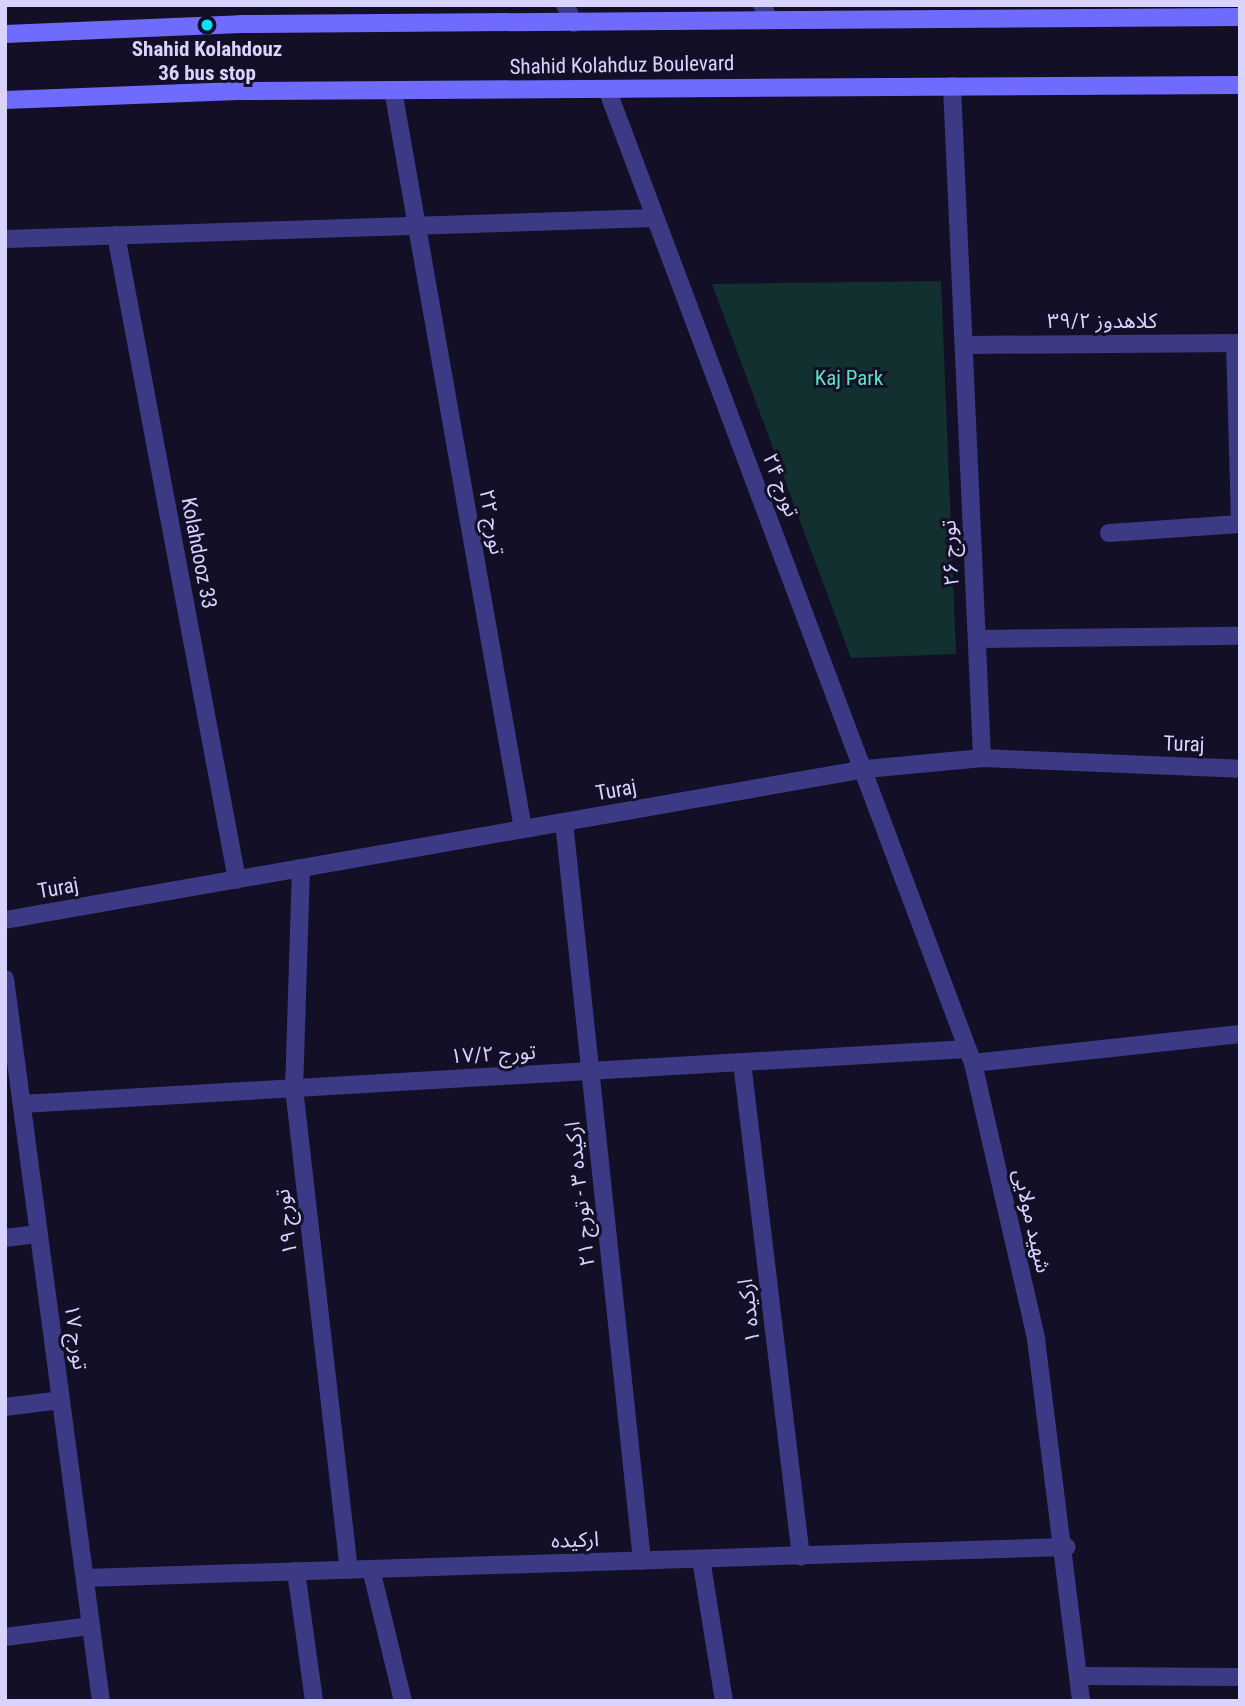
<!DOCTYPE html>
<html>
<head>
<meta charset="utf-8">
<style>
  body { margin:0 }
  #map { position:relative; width:1245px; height:1706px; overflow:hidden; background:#130f26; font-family:"Roboto Condensed","Noto Sans Arabic",sans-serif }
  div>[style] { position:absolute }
  .green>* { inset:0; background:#12302f }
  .minor>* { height:18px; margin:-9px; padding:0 9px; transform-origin:9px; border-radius:9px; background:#3d3a85 }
  .tertiary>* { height:18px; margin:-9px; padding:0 9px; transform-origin:9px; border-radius:9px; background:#3d3a85 }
  .secondary>* { height:18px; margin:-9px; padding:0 9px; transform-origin:9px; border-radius:9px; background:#6f6bff }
  .dots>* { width:19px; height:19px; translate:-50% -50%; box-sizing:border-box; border:4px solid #130f26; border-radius:50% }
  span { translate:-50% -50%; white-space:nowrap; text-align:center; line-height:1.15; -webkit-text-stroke:6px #130f26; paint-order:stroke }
  .poi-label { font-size:21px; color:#d9d4ff; font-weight:700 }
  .street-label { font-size:21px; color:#d9d4ff }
  .park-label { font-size:21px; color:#5fe0c0 }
  .frame { position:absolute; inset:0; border:7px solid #d9d4ff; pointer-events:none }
</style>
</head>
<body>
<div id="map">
  <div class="green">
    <i style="clip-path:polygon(941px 281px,956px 654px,851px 658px,712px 284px)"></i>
  </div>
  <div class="minor">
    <i style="left:565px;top:5px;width:20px;rotate:63deg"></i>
    <i style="left:952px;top:86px;width:673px;rotate:87.44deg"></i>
    <i style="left:607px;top:89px;width:1040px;rotate:69.41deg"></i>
    <i style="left:973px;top:1063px;width:283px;rotate:77.1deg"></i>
    <i style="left:1036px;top:1339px;width:365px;rotate:82.9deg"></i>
    <i style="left:393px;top:90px;width:750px;rotate:80.02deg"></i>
    <i style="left:116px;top:235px;width:656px;rotate:79.37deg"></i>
    <i style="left:5px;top:239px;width:649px;rotate:-1.85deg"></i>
    <i style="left:1235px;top:343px;width:181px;rotate:88.4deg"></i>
    <i style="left:964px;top:345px;width:276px;rotate:-0.4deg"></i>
    <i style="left:1109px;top:533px;width:131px;rotate:-3.9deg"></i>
    <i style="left:977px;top:639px;width:263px;rotate:-0.7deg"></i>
    <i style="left:564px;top:822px;width:743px;rotate:83.97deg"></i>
    <i style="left:301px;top:868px;width:220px;rotate:91.8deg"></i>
    <i style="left:294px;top:1088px;width:485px;rotate:83.5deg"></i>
    <i style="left:5px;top:979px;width:728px;rotate:82.43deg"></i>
    <i style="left:742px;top:1062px;width:498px;rotate:83.2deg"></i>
    <i style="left:973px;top:1063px;width:269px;rotate:-6.2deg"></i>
    <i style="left:22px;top:1104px;width:947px;rotate:-3.33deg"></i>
    <i style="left:5px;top:1238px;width:34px;rotate:-7deg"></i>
    <i style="left:5px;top:1407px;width:56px;rotate:-7.1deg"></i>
    <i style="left:701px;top:1559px;width:144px;rotate:80.8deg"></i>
    <i style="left:371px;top:1569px;width:136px;rotate:76.4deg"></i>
    <i style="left:296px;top:1571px;width:131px;rotate:82.1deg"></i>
    <i style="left:85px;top:1578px;width:982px;rotate:-1.81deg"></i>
    <i style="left:5px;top:1637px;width:87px;rotate:-7.3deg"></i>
    <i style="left:1082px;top:1676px;width:158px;rotate:0.4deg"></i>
  </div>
  <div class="tertiary">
    <i style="left:762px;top:5px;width:16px;rotate:63deg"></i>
    <i style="left:5px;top:920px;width:874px;rotate:-9.95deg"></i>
    <i style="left:866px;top:769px;width:117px;rotate:-5.4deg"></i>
    <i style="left:982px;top:758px;width:258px;rotate:2.4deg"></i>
  </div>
  <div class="secondary">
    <i style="left:5px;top:34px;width:236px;rotate:-2.4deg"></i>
    <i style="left:241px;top:24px;width:999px;rotate:-0.4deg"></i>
    <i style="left:5px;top:100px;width:239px;rotate:-2.2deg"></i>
    <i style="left:244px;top:91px;width:996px;rotate:-0.35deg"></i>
  </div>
  <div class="dots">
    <i style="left:207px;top:25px;background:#00e5ff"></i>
  </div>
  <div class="poi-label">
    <span style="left:207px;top:61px">Shahid Kolahdouz<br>36 bus stop</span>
  </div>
  <div class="street-label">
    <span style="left:622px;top:65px;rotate:-1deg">Shahid Kolahduz Boulevard</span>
    <span style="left:1102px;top:321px">کلاهدوز ۳۹/۲</span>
    <span style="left:781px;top:485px;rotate:69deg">تورج ۲۴</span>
    <span style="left:492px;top:522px;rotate:80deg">تورج ۲۲</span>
    <span style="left:199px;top:553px;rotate:79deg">Kolahdooz 33</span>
    <span style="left:950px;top:553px;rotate:-93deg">تورج ۲۶</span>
    <span style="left:1184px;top:744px;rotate:2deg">Turaj</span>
    <span style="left:616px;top:790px;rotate:-10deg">Turaj</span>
    <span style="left:58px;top:888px;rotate:-10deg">Turaj</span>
    <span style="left:493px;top:1054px;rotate:-3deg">تورج ۱۷/۲</span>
    <span style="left:580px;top:1194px;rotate:-96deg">ارکیده ۳ - تورج ۲۱</span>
    <span style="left:1032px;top:1221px;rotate:77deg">شهید مولایی</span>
    <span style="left:286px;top:1222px;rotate:-97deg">تورج ۱۹</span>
    <span style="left:749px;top:1311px;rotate:-97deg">ارکیده ۱</span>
    <span style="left:76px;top:1337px;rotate:82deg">تورج ۱۷</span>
    <span style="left:575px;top:1540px;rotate:-2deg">ارکیده</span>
  </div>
  <div class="park-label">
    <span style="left:849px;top:378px">Kaj Park</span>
  </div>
  <div class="frame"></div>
</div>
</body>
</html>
